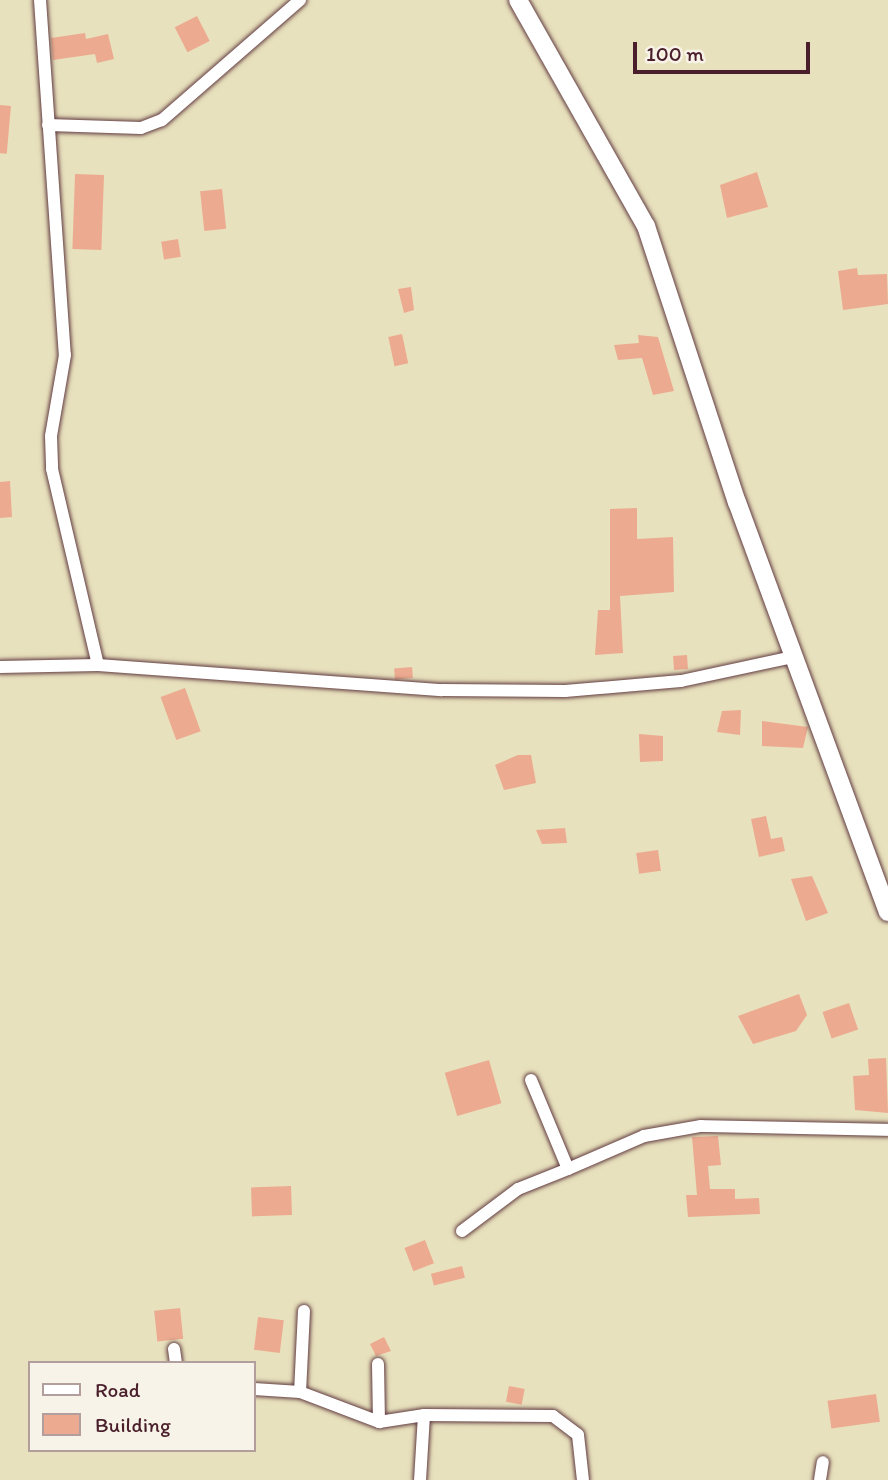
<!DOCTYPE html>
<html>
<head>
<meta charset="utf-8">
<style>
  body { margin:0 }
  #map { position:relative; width:888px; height:1480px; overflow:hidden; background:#e8e1bd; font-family:Itim,sans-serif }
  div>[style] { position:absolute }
  .building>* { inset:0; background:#ecab90; transform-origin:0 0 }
  .roads { filter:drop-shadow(0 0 2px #623c41) drop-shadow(0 0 2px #623c41) }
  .street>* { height:12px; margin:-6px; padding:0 6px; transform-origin:6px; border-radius:6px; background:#fff }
  .secondary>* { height:18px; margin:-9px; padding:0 9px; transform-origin:9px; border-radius:9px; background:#fff }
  span { translate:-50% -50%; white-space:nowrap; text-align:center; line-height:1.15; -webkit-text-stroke:7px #f7f3e8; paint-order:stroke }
  .legend { position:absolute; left:28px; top:1361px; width:228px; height:91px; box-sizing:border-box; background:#f7f3e8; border:2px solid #b29e9c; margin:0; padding:9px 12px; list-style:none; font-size:21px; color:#4a1f2b }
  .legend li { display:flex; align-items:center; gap:14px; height:35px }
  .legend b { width:35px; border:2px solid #b29e9c }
  .scale { position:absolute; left:633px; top:42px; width:177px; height:32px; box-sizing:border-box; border:4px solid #4a1f2b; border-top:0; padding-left:9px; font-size:21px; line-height:24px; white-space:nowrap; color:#4a1f2b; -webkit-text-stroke:5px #f7f3e8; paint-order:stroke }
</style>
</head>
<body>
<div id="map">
  <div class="building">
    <i style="left:197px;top:16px;width:28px;height:25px;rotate:63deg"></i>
    <i style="clip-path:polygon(85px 33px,86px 39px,108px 34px,114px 59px,97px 63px,95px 54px,53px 60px,51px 38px)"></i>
    <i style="left:0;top:105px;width:11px;height:48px;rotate:5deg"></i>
    <i style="clip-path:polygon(757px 172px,768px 207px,727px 218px,720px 185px)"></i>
    <i style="left:104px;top:175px;width:75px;height:29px;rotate:92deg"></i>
    <i style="left:222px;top:189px;width:40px;height:22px;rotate:84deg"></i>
    <i style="left:178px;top:239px;width:18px;height:17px;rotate:81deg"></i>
    <i style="clip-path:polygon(857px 268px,858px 275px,887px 274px,888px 304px,843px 310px,838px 271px)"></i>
    <i style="clip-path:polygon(411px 287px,414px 310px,404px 313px,398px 289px)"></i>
    <i style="left:402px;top:334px;width:30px;height:14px;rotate:78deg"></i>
    <i style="clip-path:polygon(638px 335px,658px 337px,674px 391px,653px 395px,642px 358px,618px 360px,614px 345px,639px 343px)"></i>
    <i style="clip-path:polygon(10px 481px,12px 517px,0 518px,0 482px)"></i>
    <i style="clip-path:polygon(637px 508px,637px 539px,673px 537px,674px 592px,620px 596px,623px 653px,595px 655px,598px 610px,610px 610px,610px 509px)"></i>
    <i style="left:687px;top:655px;width:14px;height:14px;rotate:86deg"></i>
    <i style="left:412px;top:667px;width:11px;height:18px;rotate:85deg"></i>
    <i style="left:185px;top:688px;width:46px;height:26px;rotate:70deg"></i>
    <i style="clip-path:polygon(741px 710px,740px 735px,717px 732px,722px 711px)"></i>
    <i style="clip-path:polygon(762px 721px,808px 727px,803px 748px,762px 746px)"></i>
    <i style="clip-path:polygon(639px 734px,663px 736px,663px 761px,640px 762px)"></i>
    <i style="clip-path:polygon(518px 755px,531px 755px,536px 783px,504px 790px,495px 765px)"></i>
    <i style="clip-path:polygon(766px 816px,771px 839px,782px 837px,785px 851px,759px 857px,751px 819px)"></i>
    <i style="clip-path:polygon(565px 828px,567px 843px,542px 844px,536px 830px)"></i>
    <i style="left:658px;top:850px;width:21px;height:22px;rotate:82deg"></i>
    <i style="clip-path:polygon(812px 876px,828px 913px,806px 921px,791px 879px)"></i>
    <i style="clip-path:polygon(799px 994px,807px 1015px,796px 1031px,753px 1044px,738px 1016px)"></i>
    <i style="left:849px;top:1003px;width:28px;height:28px;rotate:71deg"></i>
    <i style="clip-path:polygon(886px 1058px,888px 1113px,855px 1110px,853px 1076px,869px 1075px,868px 1059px)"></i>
    <i style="left:489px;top:1060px;width:45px;height:46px;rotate:74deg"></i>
    <i style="clip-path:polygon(718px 1136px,721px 1165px,708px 1166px,710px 1189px,735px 1189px,735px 1199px,759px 1198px,760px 1214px,688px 1217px,686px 1195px,697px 1195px,692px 1137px)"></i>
    <i style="left:291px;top:1186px;width:29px;height:40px;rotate:88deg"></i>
    <i style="left:425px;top:1240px;width:25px;height:22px;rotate:69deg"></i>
    <i style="left:462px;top:1266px;width:12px;height:32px;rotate:76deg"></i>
    <i style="left:180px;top:1308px;width:31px;height:26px;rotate:84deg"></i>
    <i style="left:258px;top:1317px;width:26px;height:33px;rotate:7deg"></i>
    <i style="clip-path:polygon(384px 1337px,391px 1351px,376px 1356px,370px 1344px)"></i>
    <i style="left:509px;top:1386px;width:16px;height:16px;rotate:11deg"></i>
    <i style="left:876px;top:1394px;width:28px;height:49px;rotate:82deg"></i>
  </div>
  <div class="roads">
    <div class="street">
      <i style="left:40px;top:0;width:356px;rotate:86deg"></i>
      <i style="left:65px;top:355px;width:82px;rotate:99.8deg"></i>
      <i style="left:51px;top:436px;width:33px;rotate:88deg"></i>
      <i style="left:52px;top:469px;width:201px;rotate:76.8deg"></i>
      <i style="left:48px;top:125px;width:93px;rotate:1.8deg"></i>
      <i style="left:141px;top:128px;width:22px;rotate:-21deg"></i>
      <i style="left:162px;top:120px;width:183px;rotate:-41deg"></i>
      <i style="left:0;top:667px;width:98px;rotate:-1.2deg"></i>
      <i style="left:98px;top:665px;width:345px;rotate:4.2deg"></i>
      <i style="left:442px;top:690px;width:123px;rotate:0.5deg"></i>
      <i style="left:565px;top:691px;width:116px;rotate:-4.9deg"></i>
      <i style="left:681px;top:681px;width:115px;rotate:-12.1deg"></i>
      <i style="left:531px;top:1080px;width:96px;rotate:67.4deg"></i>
      <i style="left:568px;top:1169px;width:83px;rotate:-23.5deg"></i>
      <i style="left:644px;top:1136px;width:58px;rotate:-10deg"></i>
      <i style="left:701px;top:1126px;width:187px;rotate:1.2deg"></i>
      <i style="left:462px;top:1231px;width:70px;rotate:-36.9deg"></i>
      <i style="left:518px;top:1189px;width:54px;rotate:-21.8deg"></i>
      <i style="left:304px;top:1311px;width:81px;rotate:92.8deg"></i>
      <i style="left:300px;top:1392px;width:85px;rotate:20.8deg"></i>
      <i style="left:174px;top:1349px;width:14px;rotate:82deg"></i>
      <i style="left:378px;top:1364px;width:58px;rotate:89deg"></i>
      <i style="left:379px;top:1422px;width:46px;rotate:-8.8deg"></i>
      <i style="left:424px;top:1415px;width:65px;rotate:93.5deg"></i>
      <i style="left:254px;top:1389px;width:46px;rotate:3.7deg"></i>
      <i style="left:424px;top:1415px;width:129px;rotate:0.4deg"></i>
      <i style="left:553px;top:1416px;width:31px;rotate:37deg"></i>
      <i style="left:578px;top:1435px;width:45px;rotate:83.7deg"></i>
      <i style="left:820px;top:1480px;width:18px;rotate:-81deg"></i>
    </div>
    <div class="secondary">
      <i style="left:518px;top:0;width:260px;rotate:60.5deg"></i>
      <i style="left:646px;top:226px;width:291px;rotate:71.8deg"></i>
      <i style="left:737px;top:502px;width:437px;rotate:69.8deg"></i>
    </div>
  </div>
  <ul class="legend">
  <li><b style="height:9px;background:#fff"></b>Road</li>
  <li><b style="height:19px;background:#ecab90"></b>Building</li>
  </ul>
  <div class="scale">100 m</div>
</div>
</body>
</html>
